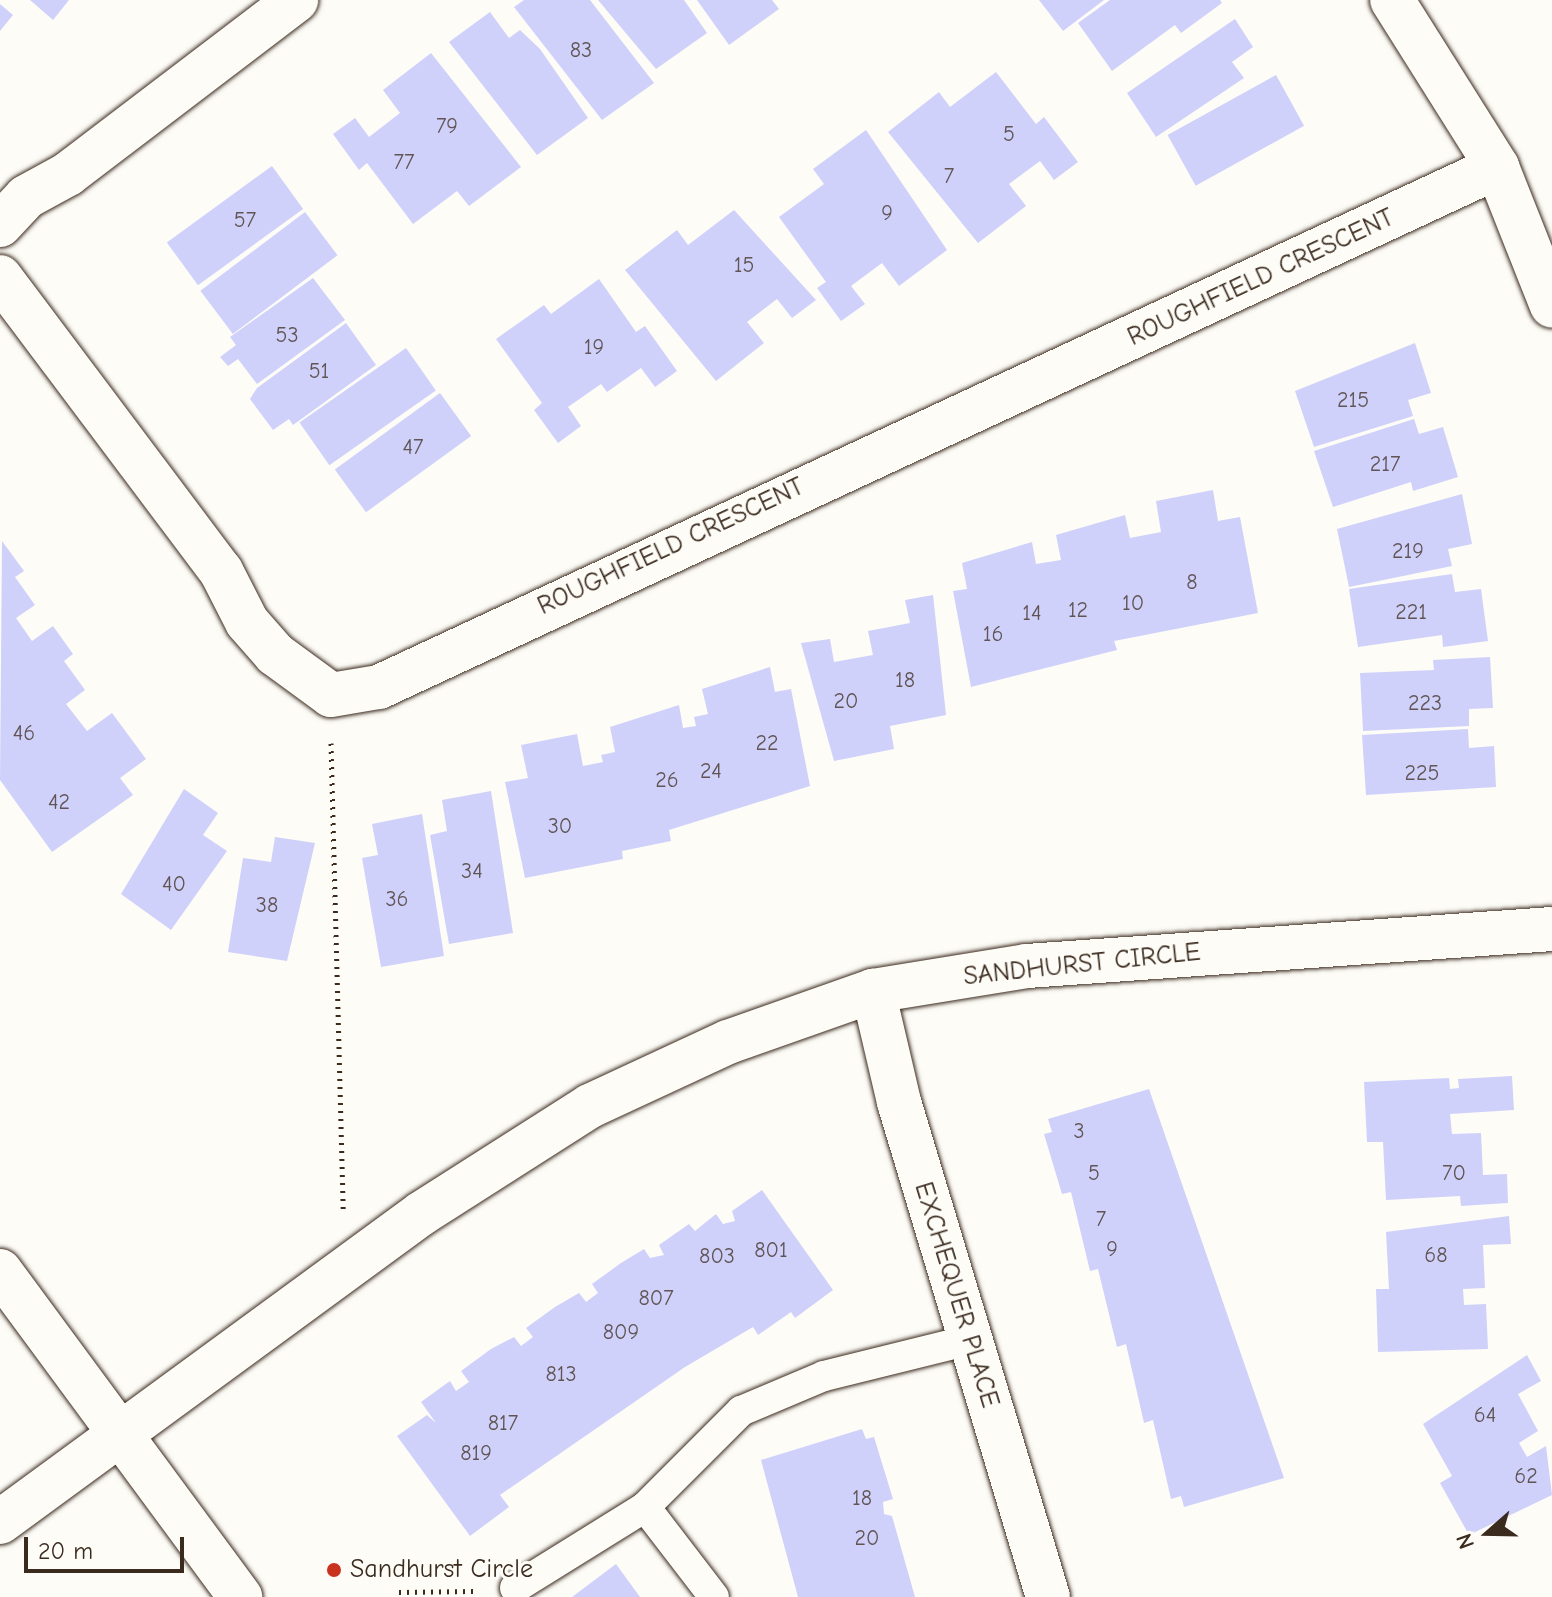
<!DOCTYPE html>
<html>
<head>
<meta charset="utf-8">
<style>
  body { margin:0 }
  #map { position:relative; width:1552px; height:1597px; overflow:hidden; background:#fdfcf7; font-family:"Comic Neue",sans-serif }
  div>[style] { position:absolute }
  .building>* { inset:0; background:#cfd1fa; transform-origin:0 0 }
  .path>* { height:5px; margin-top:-2.5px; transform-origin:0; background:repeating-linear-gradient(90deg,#3b2a1e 0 2px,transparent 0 8px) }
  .roads { filter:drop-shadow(0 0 2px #3b2a1e) drop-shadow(0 0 2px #3b2a1e) }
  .lane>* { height:30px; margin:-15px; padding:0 15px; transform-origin:15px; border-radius:15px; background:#fdfcf7 }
  .street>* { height:44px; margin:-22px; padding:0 22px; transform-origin:22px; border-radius:22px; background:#fdfcf7 }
  .secondary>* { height:44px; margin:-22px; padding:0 22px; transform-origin:22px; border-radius:22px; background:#fdfcf7 }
  .dots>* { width:22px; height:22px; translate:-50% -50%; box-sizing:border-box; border:4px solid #fdfcf7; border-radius:50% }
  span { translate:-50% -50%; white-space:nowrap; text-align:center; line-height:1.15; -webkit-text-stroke:6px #fdfcf7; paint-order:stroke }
  .number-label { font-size:22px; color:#605455 }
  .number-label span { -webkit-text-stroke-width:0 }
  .street-label { font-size:26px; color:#3b2a1e }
  .poi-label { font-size:26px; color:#3b2a1e }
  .left { translate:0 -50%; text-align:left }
  .north { position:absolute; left:1448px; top:1493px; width:80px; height:80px; -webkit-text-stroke:6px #fdfcf7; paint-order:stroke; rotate:250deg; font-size:22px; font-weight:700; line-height:32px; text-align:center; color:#3b2a1e }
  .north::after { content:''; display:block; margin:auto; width:28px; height:36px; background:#3b2a1e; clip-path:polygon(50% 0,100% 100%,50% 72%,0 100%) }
  .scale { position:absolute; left:24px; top:1537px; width:160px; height:36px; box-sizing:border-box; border:4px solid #3b2a1e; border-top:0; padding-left:10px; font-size:24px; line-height:28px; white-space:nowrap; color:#3b2a1e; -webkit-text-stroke:6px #fdfcf7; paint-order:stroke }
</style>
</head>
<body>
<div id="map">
  <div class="building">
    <i style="clip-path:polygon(30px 0,69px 0,53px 20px)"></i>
    <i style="clip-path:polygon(524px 0,590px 0,654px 83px,602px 120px,514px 7px)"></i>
    <i style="clip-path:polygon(598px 0,684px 0,707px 33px,656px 69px)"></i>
    <i style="clip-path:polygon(697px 0,772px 0,779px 9px,729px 45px)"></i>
    <i style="clip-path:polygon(1039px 0,1104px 0,1063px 31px)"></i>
    <i style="clip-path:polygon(1110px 0,1220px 0,1222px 3px,1181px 33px,1175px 25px,1112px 71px,1078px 23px)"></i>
    <i style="clip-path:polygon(0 4px,13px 15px,0 31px)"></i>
    <i style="clip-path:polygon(490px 12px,509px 38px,520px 30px,540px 49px,588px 118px,537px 155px,449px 42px)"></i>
    <i style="clip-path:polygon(1235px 19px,1253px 47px,1232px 62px,1244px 78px,1156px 137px,1127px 93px)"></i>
    <i style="clip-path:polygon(431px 53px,521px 167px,469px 206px,457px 191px,413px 224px,367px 163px,359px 170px,333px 134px,355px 118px,369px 137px,400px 113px,383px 90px)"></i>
    <i style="clip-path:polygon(996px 72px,1036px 124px,1044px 117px,1078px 162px,1054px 180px,1040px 161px,1009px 184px,1026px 206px,978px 243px,888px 132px,939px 92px,950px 107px)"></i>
    <i style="left:1276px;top:75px;width:58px;height:124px;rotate:61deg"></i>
    <i style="clip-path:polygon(866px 130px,947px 250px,899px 286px,882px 263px,851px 286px,865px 304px,841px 321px,817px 288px,826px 282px,779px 217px,824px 184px,813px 169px)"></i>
    <i style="left:272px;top:166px;width:53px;height:130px;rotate:54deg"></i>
    <i style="clip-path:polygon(734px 210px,816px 300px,792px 318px,777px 299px,747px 322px,764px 343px,716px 381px,625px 270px,677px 230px,688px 245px)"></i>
    <i style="left:305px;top:212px;width:54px;height:131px;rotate:53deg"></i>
    <i style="clip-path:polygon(313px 278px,345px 320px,257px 384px,238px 359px,228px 366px,220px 357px,236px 345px,230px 337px)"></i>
    <i style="clip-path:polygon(599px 279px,636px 332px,645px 326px,677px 371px,655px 387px,641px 368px,607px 392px,601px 384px,568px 407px,581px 426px,558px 443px,534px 410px,542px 403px,496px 339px,544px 305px,551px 314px)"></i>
    <i style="clip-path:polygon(346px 323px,376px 365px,293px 425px,289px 419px,273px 430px,250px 399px,257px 388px)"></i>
    <i style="clip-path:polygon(1415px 343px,1431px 393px,1408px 400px,1413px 416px,1314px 447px,1295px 391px)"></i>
    <i style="left:406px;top:348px;width:52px;height:130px;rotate:55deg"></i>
    <i style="left:440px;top:393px;width:53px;height:130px;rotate:54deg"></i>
    <i style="clip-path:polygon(1414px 419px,1419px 434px,1443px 427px,1458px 477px,1413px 491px,1411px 482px,1333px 507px,1314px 451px)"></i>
    <i style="clip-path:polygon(1213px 490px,1218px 521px,1240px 517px,1258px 613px,1114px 641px,1117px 650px,971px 687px,953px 591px,967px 589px,962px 563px,1032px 542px,1036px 564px,1061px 560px,1056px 535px,1125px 515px,1130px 538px,1161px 532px,1156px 501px)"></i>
    <i style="clip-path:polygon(1462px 494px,1472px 544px,1448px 549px,1452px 566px,1349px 587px,1337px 529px)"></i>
    <i style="clip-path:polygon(2px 541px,24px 571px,15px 577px,35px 605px,16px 618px,32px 641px,53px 626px,73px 654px,64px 661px,85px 690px,66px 704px,87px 731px,112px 713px,146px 759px,120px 778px,133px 795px,52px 852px,0 780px)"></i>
    <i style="clip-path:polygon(1452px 574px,1455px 592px,1481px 589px,1488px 641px,1443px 647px,1442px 635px,1358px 647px,1349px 589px)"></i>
    <i style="clip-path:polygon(933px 595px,946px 715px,890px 726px,894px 749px,834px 761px,801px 643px,830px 639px,834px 662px,873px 655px,868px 631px,910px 623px,905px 600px)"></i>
    <i style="clip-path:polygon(1490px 657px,1493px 708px,1469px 709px,1469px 726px,1363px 731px,1360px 673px,1434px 670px,1433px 660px)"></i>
    <i style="clip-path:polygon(770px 667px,775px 692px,791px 689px,810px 786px,669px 830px,671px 841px,622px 851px,623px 859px,525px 878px,505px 782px,528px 778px,521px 745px,577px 734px,583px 766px,603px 762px,601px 755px,615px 752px,610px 727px,679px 705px,683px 728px,696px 726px,694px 717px,708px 714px,702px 689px)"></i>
    <i style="clip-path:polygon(1468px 729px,1469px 748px,1494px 746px,1496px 787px,1366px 795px,1362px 735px)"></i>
    <i style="clip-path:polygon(184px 789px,218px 813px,203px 835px,227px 851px,171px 930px,121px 894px)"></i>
    <i style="clip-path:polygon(491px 791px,513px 933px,449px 944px,430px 835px,447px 831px,442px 800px)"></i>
    <i style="clip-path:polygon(422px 814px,444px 956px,381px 967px,362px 858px,378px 855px,372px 824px)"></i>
    <i style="clip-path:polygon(275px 837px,315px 843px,287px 961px,228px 952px,243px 858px,271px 862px)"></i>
    <i style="clip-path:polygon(1512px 1076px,1514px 1110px,1450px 1114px,1452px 1134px,1481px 1133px,1483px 1175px,1507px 1174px,1508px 1203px,1461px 1206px,1460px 1196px,1386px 1200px,1383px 1142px,1367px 1142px,1364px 1082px,1449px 1078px,1450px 1089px,1459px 1088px,1458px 1079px)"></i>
    <i style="clip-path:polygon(1149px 1089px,1284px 1478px,1184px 1507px,1181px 1496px,1171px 1499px,1153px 1420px,1144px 1423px,1126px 1344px,1117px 1347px,1098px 1269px,1090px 1271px,1071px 1192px,1062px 1194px,1044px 1134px,1052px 1132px,1048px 1119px)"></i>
    <i style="clip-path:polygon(762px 1190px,833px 1290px,795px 1318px,791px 1312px,758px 1335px,753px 1327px,685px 1367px,500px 1495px,509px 1507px,470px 1536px,397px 1436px,427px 1415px,436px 1423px,421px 1402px,450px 1381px,456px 1391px,469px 1382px,461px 1371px,491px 1349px,514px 1337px,521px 1346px,533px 1337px,526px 1328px,555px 1307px,579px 1293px,586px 1302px,598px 1293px,592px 1284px,621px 1263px,644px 1249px,650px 1258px,664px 1255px,659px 1245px,689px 1224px,695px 1231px,716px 1214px,723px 1224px,735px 1221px,732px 1211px)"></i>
    <i style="clip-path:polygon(1509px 1216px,1511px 1244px,1483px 1245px,1485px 1288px,1463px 1289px,1464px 1305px,1486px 1304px,1488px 1349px,1378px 1352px,1376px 1289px,1389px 1289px,1386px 1232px)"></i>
    <i style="clip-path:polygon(1527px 1355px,1541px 1381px,1518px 1394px,1538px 1431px,1519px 1443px,1527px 1457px,1546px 1446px,1552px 1495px,1469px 1535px,1440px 1483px,1452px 1476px,1423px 1424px)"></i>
    <i style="clip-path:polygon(862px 1429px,866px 1439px,874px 1437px,893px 1499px,883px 1502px,884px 1514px,892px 1516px,915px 1597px,798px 1597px,761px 1460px)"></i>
    <i style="clip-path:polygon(616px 1564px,640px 1597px,572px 1597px)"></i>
  </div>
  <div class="path">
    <i style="left:331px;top:743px;width:466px;rotate:88.5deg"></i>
    <i style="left:399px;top:1592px;width:75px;rotate:-0.8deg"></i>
  </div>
  <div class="roads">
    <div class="lane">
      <i style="left:645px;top:1507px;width:113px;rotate:52.5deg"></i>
      <i style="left:515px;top:1588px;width:153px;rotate:-31.9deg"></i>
      <i style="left:645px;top:1507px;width:136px;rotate:-45deg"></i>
      <i style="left:741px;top:1411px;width:90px;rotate:-22.9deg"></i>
      <i style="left:824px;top:1376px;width:149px;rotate:-13.9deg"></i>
    </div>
    <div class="street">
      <i style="left:0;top:225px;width:38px;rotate:-47deg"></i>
      <i style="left:26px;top:197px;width:48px;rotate:-28.7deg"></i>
      <i style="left:68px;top:174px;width:287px;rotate:-37.3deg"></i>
      <i style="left:0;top:277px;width:368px;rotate:53.1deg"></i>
      <i style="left:221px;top:571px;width:57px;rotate:63deg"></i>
      <i style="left:247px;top:622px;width:43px;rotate:48.8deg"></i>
      <i style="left:275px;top:654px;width:69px;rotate:36.2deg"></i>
      <i style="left:331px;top:695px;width:49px;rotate:-9.5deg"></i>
      <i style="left:379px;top:687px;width:1233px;rotate:-24.94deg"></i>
      <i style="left:873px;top:991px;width:114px;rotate:76.8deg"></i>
      <i style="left:899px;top:1102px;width:517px;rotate:73.25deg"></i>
    </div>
    <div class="secondary">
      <i style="left:1392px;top:0;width:197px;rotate:57.8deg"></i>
      <i style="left:1497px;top:167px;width:149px;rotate:68.4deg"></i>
      <i style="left:0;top:1271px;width:405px;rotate:53.6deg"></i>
      <i style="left:0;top:1522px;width:523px;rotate:-36.21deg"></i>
      <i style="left:422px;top:1213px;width:199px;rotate:-32.5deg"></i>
      <i style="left:590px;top:1106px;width:152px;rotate:-24.9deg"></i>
      <i style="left:728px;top:1042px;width:154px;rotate:-19.4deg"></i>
      <i style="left:873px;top:991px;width:156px;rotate:-9.2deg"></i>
      <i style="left:1027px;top:966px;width:526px;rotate:-4.03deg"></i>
    </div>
  </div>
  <div class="dots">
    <i style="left:334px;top:1570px;background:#c8321e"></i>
  </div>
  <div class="number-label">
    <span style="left:581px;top:51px">83</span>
    <span style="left:447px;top:127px">79</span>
    <span style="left:1009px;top:135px">5</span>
    <span style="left:404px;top:163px">77</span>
    <span style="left:949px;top:177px">7</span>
    <span style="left:887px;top:214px">9</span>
    <span style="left:245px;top:221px">57</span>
    <span style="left:744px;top:266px">15</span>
    <span style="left:287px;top:336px">53</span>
    <span style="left:594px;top:348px">19</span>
    <span style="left:319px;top:372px">51</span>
    <span style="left:1353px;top:401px">215</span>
    <span style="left:413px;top:448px">47</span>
    <span style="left:1385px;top:465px">217</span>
    <span style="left:1408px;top:552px">219</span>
    <span style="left:1192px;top:583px">8</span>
    <span style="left:1133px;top:604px">10</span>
    <span style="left:1078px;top:611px">12</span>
    <span style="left:1411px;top:613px">221</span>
    <span style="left:1032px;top:614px">14</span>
    <span style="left:993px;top:635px">16</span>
    <span style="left:905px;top:681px">18</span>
    <span style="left:846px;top:702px">20</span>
    <span style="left:1425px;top:704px">223</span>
    <span style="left:24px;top:734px">46</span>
    <span style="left:767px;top:744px">22</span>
    <span style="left:711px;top:772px">24</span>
    <span style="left:1422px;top:774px">225</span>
    <span style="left:667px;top:781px">26</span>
    <span style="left:59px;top:803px">42</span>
    <span style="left:560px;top:827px">30</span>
    <span style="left:472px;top:872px">34</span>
    <span style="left:174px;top:885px">40</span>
    <span style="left:397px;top:900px">36</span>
    <span style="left:267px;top:906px">38</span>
    <span style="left:1079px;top:1132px">3</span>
    <span style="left:1094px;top:1174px">5</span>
    <span style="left:1454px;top:1174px">70</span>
    <span style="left:1101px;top:1220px">7</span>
    <span style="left:1112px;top:1250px">9</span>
    <span style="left:771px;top:1251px">801</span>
    <span style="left:1436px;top:1256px">68</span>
    <span style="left:717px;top:1257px">803</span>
    <span style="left:656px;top:1299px">807</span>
    <span style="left:621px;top:1333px">809</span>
    <span style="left:561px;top:1375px">813</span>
    <span style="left:1485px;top:1416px">64</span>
    <span style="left:503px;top:1424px">817</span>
    <span style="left:476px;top:1454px">819</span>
    <span style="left:1526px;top:1477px">62</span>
    <span style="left:862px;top:1499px">18</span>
    <span style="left:867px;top:1539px">20</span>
  </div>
  <div class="street-label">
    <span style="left:1261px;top:278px;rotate:-25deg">ROUGHFIELD CRESCENT</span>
    <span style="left:671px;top:547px;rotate:-25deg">ROUGHFIELD CRESCENT</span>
    <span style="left:1082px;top:965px;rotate:-6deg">SANDHURST CIRCLE</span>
    <span style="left:956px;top:1295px;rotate:73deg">EXCHEQUER PLACE</span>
  </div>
  <div class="poi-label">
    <span class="left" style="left:350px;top:1570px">Sandhurst Circle</span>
  </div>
  <div class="north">N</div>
  <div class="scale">20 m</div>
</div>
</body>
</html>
